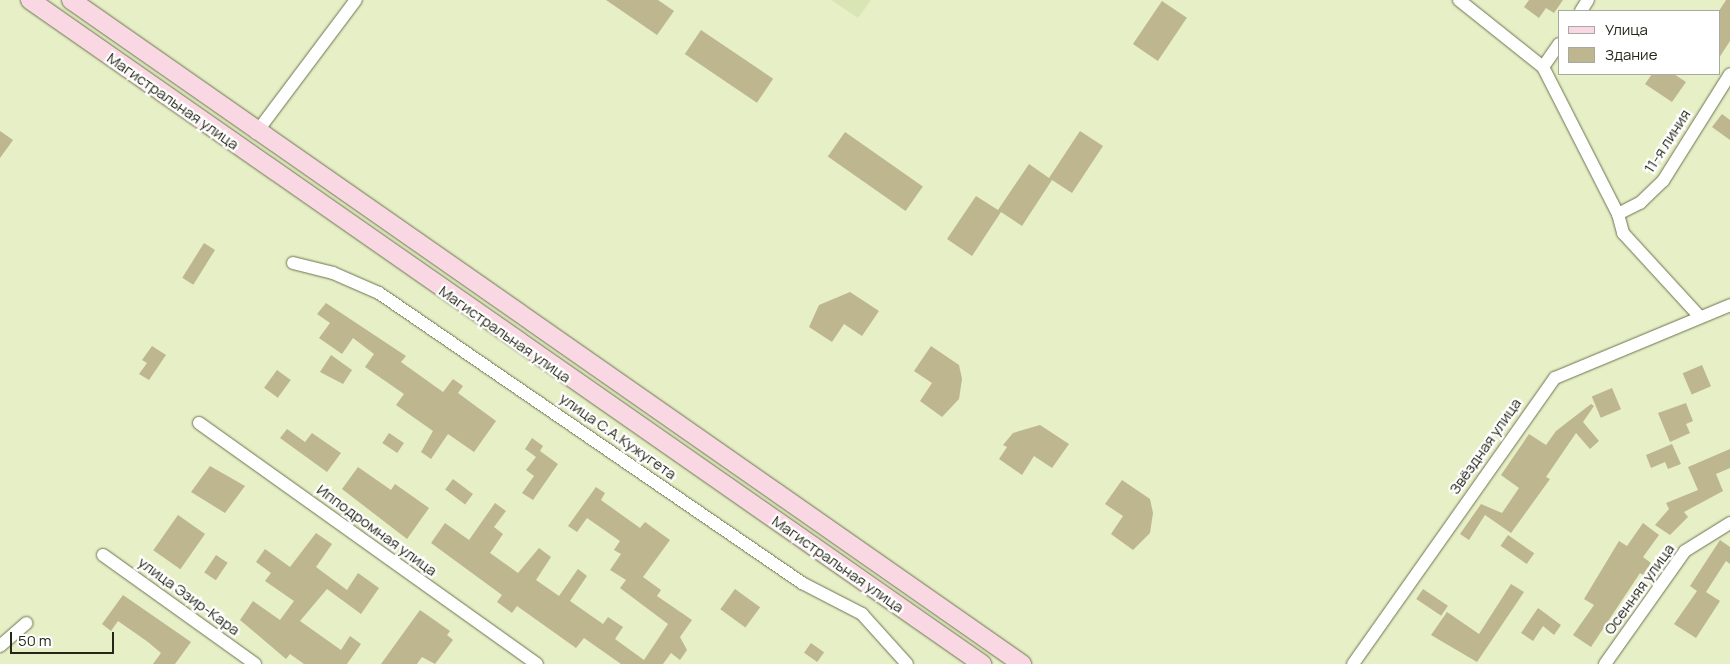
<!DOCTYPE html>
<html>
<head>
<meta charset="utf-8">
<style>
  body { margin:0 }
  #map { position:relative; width:1730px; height:664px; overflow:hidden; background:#e6efc6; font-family:Manrope,sans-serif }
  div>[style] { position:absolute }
  .built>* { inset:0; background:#dae5b6 }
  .building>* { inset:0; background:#beb68e; transform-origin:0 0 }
  .roads { filter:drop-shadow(0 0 1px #6c734f) drop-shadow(0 0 1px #6c734f) }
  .minor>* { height:12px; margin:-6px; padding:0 6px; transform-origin:6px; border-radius:6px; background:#fff }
  .secondary>* { height:18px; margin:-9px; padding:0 9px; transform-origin:9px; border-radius:9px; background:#f9d8e4 }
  span { translate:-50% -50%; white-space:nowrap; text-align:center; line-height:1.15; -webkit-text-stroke:4.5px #fff; paint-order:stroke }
  .street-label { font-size:15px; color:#242718 }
  .legend { position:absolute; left:1558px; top:10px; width:162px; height:65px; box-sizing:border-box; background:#fff; border:1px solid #a7a9a3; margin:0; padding:6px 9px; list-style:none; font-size:15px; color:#242718 }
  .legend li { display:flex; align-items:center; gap:10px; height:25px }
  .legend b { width:25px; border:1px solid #a7a9a3 }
  .scale { position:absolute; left:10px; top:632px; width:104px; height:22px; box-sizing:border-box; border:2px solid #242718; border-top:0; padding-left:6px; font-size:15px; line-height:18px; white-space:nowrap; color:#242718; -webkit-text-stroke:4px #fff; paint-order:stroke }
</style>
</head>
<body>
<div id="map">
  <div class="built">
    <i style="clip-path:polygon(831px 0,871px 0,858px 18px)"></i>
  </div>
  <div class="building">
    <i style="clip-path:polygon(606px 0,658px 0,674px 11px,657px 35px)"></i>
    <i style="clip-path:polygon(1529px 0,1563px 0,1554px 13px,1546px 8px,1539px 18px,1524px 7px)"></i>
    <i style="clip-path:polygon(1726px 0,1730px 0,1730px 41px,1719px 58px,1719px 11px)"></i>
    <i style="left:1162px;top:1px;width:30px;height:52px;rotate:34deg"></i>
    <i style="left:701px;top:30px;width:87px;height:29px;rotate:34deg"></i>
    <i style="clip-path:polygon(1652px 74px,1674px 74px,1686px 82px,1672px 102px,1645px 84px)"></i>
    <i style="clip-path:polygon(1722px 114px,1730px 120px,1730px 140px,1712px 127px)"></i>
    <i style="clip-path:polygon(0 131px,13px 140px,0 158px)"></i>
    <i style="clip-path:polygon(1080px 131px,1103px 146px,1072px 193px,1052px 180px,1022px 226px,1001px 212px,972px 256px,947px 239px,976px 196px,998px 210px,1029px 164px,1049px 178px)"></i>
    <i style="left:845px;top:132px;width:95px;height:30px;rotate:35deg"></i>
    <i style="left:204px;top:243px;width:13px;height:41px;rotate:32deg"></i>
    <i style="clip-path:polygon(850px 292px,879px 311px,862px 336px,844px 324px,832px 342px,809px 327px,819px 305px)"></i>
    <i style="clip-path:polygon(326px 303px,406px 356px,401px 362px,443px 392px,453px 379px,463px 386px,458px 393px,496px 421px,474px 452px,448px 434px,431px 459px,421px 452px,433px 431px,396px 405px,404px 394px,365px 367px,374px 354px,353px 338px,342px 354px,319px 338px,330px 323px,317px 314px)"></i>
    <i style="clip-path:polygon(152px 346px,166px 355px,149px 380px,139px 374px,147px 363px,142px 360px)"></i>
    <i style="clip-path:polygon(931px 346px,959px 365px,962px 379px,959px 399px,942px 417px,920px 401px,932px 383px,914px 371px)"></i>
    <i style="clip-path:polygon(331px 355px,352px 370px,343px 384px,320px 372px)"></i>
    <i style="left:1702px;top:365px;width:23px;height:21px;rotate:67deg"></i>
    <i style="left:277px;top:370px;width:17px;height:22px;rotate:36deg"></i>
    <i style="left:1612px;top:388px;width:23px;height:22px;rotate:67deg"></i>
    <i style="clip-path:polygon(1686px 403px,1693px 421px,1686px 424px,1690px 433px,1670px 442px,1658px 413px)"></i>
    <i style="clip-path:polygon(1591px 404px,1594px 406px,1583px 422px,1599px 441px,1590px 449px,1576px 433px,1546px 477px,1550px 479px,1511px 533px,1485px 515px,1469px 540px,1460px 534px,1481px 504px,1502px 513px,1519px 488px,1501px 475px,1529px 434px,1546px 445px,1556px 431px)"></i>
    <i style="clip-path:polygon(1040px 425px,1069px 444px,1052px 468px,1034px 456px,1022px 475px,999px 459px,1007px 447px,1003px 445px,1013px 433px)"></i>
    <i style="clip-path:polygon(287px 429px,305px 442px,312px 433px,341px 453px,327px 472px,280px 438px)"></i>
    <i style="left:389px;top:433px;width:18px;height:12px;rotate:34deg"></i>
    <i style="clip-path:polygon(532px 438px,543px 446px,540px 451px,558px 464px,533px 500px,522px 493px,534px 476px,526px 470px,536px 457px,525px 449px)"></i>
    <i style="clip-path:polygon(1672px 444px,1681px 464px,1668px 469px,1665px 462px,1651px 468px,1646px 455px)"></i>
    <i style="clip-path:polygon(1730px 449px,1730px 468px,1716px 474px,1723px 491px,1684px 512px,1688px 517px,1670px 535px,1655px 525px,1669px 509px,1666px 503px,1698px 490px,1688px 467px)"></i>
    <i style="clip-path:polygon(210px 466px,245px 486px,225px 513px,191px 492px)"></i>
    <i style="clip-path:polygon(358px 467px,391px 490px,395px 484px,429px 508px,407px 539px,342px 489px)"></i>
    <i style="left:453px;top:479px;width:25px;height:13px;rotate:37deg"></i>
    <i style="clip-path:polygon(1122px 480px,1150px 499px,1153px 513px,1150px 533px,1133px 550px,1111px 534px,1123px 516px,1105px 504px)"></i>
    <i style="clip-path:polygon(596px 487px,605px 493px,601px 500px,640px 528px,645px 522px,670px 540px,643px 577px,661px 590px,657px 596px,692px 620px,680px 637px,687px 650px,680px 660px,671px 653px,663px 664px,621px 664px,584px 638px,576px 648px,517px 606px,512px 613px,497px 602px,502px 595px,431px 543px,445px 523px,469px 540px,495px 503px,506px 511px,494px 527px,503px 534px,490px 553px,518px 573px,539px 548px,551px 557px,536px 580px,559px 596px,578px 569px,587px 576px,570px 601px,603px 624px,608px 617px,623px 627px,615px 639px,644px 660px,668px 624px,620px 588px,626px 580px,610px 570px,621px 554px,614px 550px,620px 541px,587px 518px,577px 532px,568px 526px)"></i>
    <i style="left:178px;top:515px;width:33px;height:43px;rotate:35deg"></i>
    <i style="clip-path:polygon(1643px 523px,1659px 535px,1643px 557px,1651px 563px,1643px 575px,1640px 573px,1591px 647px,1573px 635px,1594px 605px,1584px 599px,1619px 541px,1627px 546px)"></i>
    <i style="clip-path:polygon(316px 533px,332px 544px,316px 567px,347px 590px,358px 573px,379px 588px,361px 614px,327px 589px,300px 621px,341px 650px,350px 636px,361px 644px,347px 664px,304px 664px,290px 654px,286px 659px,240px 620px,253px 601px,280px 620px,294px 601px,265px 581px,271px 573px,256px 562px,265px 549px,290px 567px)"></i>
    <i style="left:1508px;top:535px;width:32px;height:13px;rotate:35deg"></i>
    <i style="clip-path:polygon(1720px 540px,1730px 547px,1730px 564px,1726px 561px,1706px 592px,1720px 601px,1696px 638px,1674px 624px,1697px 591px,1690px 586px)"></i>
    <i style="left:216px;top:555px;width:14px;height:21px;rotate:34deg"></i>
    <i style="clip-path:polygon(1511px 584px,1524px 592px,1477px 662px,1431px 635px,1447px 612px,1479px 634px)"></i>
    <i style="left:735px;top:589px;width:31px;height:25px;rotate:36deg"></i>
    <i style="left:1423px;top:589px;width:30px;height:12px;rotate:34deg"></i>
    <i style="clip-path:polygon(123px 595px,191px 642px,175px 664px,153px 664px,161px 653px,148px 642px,118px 621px,111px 631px,102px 624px)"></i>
    <i style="clip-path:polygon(1538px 608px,1561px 625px,1554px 635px,1543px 626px,1533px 641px,1521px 633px)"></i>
    <i style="clip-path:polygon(420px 610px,450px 631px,447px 635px,453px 640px,435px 664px,422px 657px,417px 664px,381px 664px)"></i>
    <i style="left:811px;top:643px;width:16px;height:12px;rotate:35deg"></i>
  </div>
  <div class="roads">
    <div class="minor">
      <i style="left:1459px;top:0;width:107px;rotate:38.6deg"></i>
      <i style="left:1543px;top:67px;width:165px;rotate:63deg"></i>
      <i style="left:1618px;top:214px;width:20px;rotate:75deg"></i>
      <i style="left:1623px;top:233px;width:114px;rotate:47.5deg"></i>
      <i style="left:1581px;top:11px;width:13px;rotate:-58deg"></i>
      <i style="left:1543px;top:67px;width:28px;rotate:-55deg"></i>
      <i style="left:256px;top:133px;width:166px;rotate:-53.1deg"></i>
      <i style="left:1618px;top:214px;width:25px;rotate:-27deg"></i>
      <i style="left:1640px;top:203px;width:32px;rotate:-44deg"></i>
      <i style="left:1663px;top:181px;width:126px;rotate:-57.9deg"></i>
      <i style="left:293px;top:263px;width:41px;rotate:14deg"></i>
      <i style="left:333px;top:273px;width:50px;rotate:23.5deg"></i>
      <i style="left:379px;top:293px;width:513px;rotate:34.43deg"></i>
      <i style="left:802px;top:583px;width:68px;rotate:27.3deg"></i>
      <i style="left:862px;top:614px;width:67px;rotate:48deg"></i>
      <i style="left:199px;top:423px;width:415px;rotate:35.5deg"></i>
      <i style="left:103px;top:555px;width:187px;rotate:35.6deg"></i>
      <i style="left:0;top:646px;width:35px;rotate:-41deg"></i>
      <i style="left:1353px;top:664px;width:350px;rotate:-54.8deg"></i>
      <i style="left:1555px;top:378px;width:190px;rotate:-22.6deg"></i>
      <i style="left:1605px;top:664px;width:138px;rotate:-54.7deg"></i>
      <i style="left:1685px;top:551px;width:53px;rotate:-31.9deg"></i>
    </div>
    <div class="secondary">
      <i style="left:30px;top:0;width:1161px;rotate:34.89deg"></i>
      <i style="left:71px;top:0;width:1160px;rotate:34.92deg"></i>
    </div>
  </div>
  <div class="street-label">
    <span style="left:173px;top:101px;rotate:35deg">Магистральная улица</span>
    <span style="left:1667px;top:141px;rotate:-57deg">11-я линия</span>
    <span style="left:505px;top:334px;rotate:35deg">Магистральная улица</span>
    <span style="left:618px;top:436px;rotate:35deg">улица С.А.Кужугета</span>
    <span style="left:1485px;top:446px;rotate:-55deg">Звёздная улица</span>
    <span style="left:377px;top:530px;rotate:36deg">Ипподромная улица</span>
    <span style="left:838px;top:564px;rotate:35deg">Магистральная улица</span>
    <span style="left:1639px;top:589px;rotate:-54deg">Осенняя улица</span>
    <span style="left:189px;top:596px;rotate:36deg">улица Эзир-Кара</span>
  </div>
  <ul class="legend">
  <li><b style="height:6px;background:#f9d8e4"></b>Улица</li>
  <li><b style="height:14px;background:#beb68e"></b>Здание</li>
  </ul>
  <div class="scale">50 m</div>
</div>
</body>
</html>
